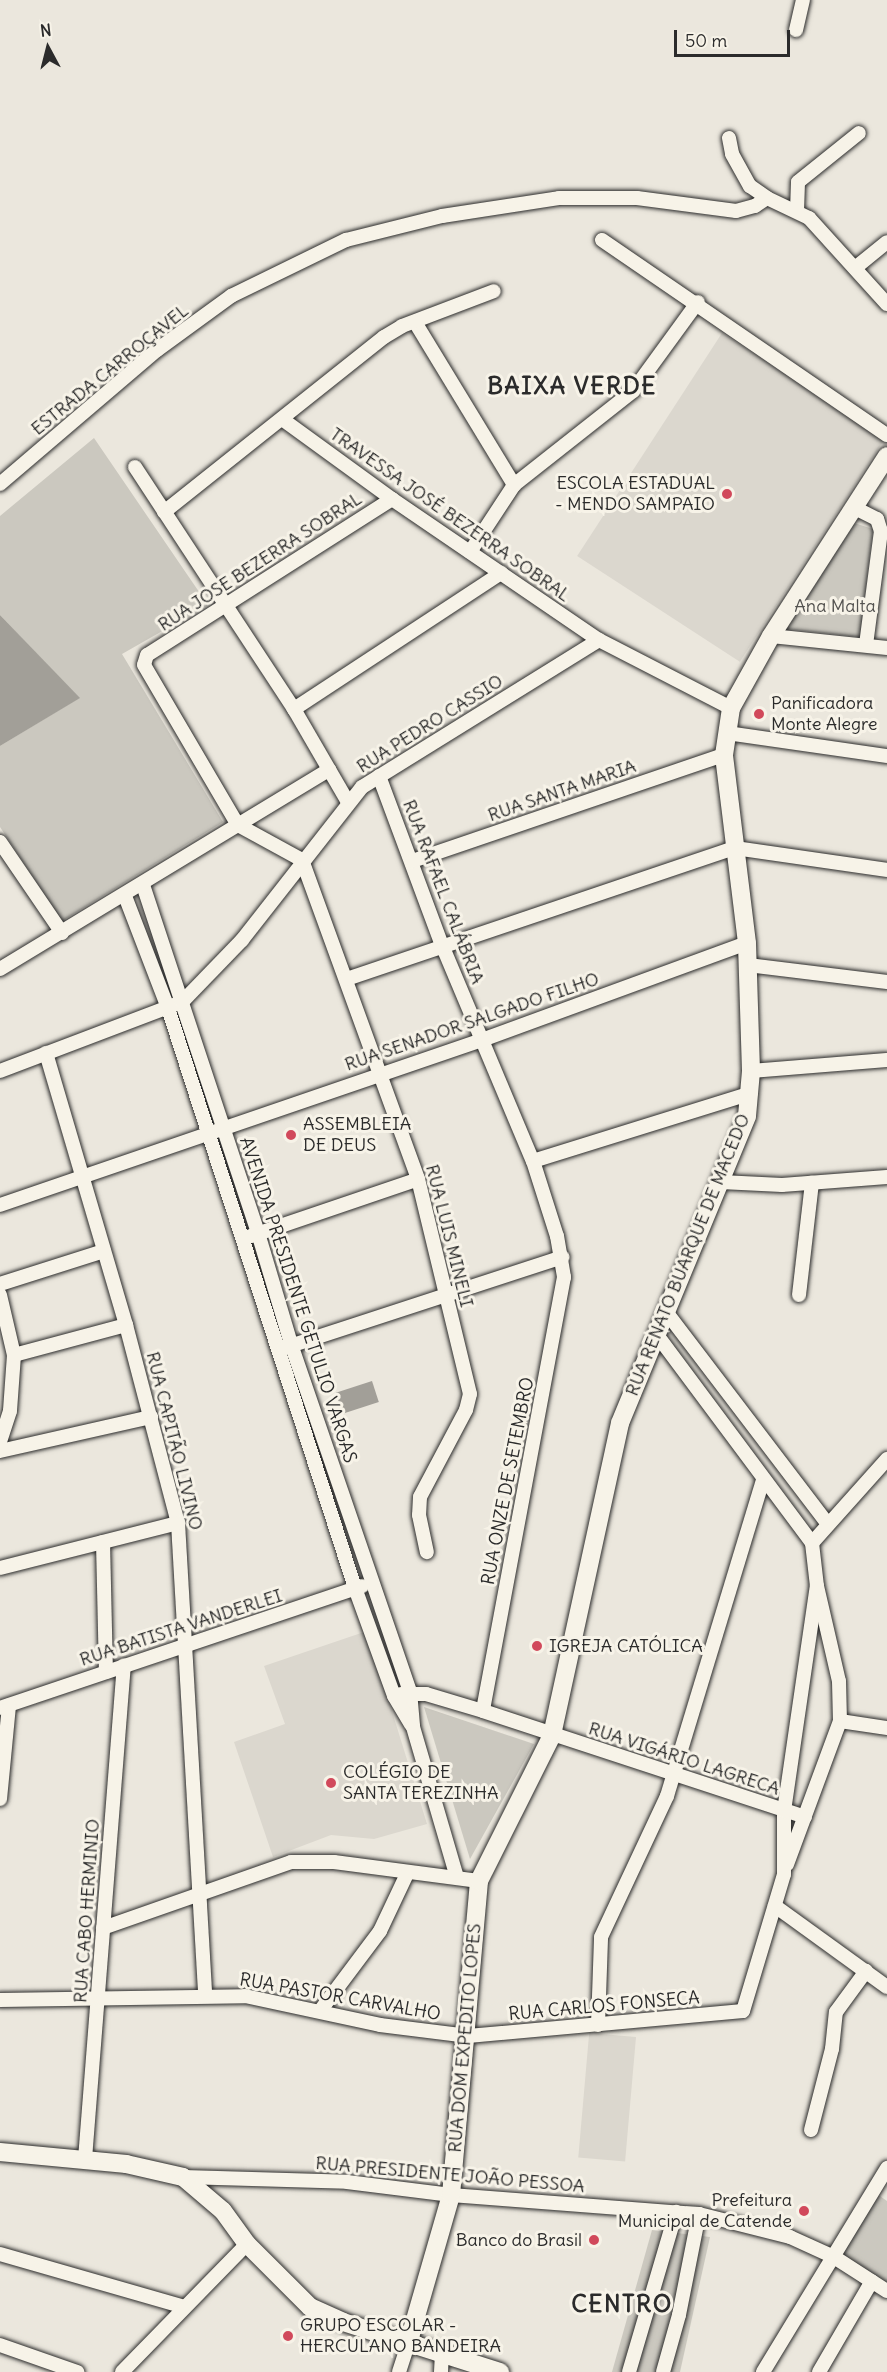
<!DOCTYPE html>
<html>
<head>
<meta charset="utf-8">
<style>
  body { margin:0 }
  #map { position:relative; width:887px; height:2372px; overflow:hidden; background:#ebe7dd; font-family:Delius,sans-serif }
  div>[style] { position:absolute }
  .built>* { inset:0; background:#dbd7ce; transform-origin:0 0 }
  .green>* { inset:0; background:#cbc8bf }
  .water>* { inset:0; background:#a29f98; transform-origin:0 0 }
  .roads { filter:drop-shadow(0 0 2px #2b2b2b) drop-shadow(0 0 2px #2b2b2b) }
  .minor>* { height:14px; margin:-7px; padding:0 7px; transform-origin:7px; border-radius:7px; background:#f7f3e8 }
  .tertiary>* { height:18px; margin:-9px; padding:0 9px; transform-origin:9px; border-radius:9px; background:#f7f3e8 }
  .dots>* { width:16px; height:16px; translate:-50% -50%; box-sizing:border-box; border:3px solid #f7f3e8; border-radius:50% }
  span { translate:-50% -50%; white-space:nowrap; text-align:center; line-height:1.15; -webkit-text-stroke:6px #f7f3e8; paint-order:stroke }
  .street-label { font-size:18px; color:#2b2b2b }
  .poi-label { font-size:18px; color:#2b2b2b }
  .right { translate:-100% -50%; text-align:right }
  .left { translate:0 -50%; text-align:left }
  .park-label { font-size:18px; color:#535250 }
  .district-label { font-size:24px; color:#2b2b2b; font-weight:700; letter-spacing:1.5px }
  .north { position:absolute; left:18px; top:18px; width:60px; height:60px; -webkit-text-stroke:4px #f7f3e8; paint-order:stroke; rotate:353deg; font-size:16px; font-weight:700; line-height:24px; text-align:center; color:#2b2b2b }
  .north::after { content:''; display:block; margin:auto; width:21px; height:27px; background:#2b2b2b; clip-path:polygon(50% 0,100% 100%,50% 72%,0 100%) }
  .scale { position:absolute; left:674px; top:30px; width:116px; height:27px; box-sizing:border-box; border:3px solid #2b2b2b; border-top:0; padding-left:8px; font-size:18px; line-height:21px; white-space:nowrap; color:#2b2b2b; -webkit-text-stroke:4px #f7f3e8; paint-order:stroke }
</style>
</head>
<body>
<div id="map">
  <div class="built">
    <i style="left:722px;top:333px;width:194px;height:266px;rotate:33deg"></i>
    <i style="clip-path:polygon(367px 1631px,427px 1824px,374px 1839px,331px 1835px,273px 1857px,234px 1742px,285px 1724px,264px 1666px)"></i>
    <i style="left:636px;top:2037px;width:125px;height:47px;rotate:95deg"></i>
  </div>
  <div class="green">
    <i style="clip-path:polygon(94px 438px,208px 605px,122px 654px,223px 822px,62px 921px,0 827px,0 746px,79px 698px,0 615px,0 516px)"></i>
    <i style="clip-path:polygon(854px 523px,873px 529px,860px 637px,787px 629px)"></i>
    <i style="clip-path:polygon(424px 1707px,534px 1744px,470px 1859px)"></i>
    <i style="clip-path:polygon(877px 2194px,887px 2201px,887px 2285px,840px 2255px)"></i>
    <i style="clip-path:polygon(652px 2230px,710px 2237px,680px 2372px,612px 2372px)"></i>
  </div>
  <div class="water">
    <i style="clip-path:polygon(0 615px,80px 698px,0 746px)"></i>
    <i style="left:372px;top:1381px;width:22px;height:38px;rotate:72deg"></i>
  </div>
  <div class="roads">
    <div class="minor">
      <i style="left:796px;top:30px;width:31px;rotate:-77deg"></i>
      <i style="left:729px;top:138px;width:16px;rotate:79deg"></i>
      <i style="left:732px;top:154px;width:37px;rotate:61deg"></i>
      <i style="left:750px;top:186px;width:21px;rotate:35deg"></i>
      <i style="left:767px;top:198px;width:47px;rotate:25.5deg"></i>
      <i style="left:809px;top:218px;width:116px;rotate:47.8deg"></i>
      <i style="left:797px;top:211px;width:29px;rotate:-88deg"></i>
      <i style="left:798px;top:182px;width:78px;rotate:-38.8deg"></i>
      <i style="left:602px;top:240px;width:345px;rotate:34.4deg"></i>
      <i style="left:855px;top:268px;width:41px;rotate:-39.1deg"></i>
      <i style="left:415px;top:322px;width:191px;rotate:58.7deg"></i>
      <i style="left:282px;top:419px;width:136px;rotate:36deg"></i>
      <i style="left:392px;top:499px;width:250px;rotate:34.3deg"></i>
      <i style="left:599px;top:640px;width:148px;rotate:27.3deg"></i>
      <i style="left:135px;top:467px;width:290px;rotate:56.7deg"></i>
      <i style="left:294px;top:709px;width:108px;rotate:59.9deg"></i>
      <i style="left:0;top:484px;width:206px;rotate:-40.5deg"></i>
      <i style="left:157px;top:350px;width:92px;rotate:-36.1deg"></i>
      <i style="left:231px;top:296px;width:128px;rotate:-26deg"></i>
      <i style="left:346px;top:240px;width:99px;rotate:-14deg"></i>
      <i style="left:442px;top:216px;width:118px;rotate:-8.7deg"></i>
      <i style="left:559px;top:198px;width:78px"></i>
      <i style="left:637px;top:198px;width:100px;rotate:7.5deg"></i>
      <i style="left:736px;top:211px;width:20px;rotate:-15deg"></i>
      <i style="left:755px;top:206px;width:14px;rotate:-34deg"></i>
      <i style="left:392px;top:499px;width:290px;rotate:147.5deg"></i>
      <i style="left:147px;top:655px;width:10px;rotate:107deg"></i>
      <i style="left:144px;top:665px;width:186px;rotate:59.6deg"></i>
      <i style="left:238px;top:825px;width:73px;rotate:28.7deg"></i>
      <i style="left:302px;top:860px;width:339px;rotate:70deg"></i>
      <i style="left:418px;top:1179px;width:221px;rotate:76.4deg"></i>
      <i style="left:470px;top:1394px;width:16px;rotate:104deg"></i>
      <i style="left:466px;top:1410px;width:98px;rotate:117.9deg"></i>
      <i style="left:420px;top:1497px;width:18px;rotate:93deg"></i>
      <i style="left:419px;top:1515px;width:38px;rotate:78deg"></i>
      <i style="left:855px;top:508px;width:25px;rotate:27deg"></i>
      <i style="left:877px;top:519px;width:13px;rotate:72deg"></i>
      <i style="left:881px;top:531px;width:115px;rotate:97.5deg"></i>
      <i style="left:164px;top:512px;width:281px;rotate:-38.5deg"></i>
      <i style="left:384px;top:337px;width:21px;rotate:-31deg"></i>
      <i style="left:402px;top:326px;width:98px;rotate:-20.8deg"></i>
      <i style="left:470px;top:552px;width:80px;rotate:-56.7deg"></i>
      <i style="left:514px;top:485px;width:152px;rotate:-38.3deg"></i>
      <i style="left:633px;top:391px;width:110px;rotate:-53.9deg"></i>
      <i style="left:771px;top:636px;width:117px;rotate:5.9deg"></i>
      <i style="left:294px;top:709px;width:248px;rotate:-33.3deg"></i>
      <i style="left:727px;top:733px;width:162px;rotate:8.2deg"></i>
      <i style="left:379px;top:776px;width:180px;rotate:69.6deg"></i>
      <i style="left:442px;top:945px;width:234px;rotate:67.2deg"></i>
      <i style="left:533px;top:1161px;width:79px;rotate:72.3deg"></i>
      <i style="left:557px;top:1236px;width:42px;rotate:80.3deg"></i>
      <i style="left:564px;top:1277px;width:441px;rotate:100.6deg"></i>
      <i style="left:0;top:842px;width:110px;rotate:55.7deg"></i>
      <i style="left:412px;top:861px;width:330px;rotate:-18.8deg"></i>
      <i style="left:143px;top:885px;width:367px;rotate:71.7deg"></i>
      <i style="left:258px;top:1233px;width:119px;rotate:73.4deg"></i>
      <i style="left:292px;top:1347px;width:364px;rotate:71.1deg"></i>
      <i style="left:410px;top:1691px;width:36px;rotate:85deg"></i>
      <i style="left:413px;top:1727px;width:156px;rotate:73.7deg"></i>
      <i style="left:125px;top:896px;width:120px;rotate:69deg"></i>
      <i style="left:168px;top:1008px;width:609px;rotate:72.13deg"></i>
      <i style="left:355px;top:1588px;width:115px;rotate:70.1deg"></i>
      <i style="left:394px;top:1696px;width:33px;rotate:59deg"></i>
      <i style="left:748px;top:965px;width:140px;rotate:7deg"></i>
      <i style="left:0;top:969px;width:385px;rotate:-31.2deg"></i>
      <i style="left:347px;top:979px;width:410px;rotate:-18.7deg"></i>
      <i style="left:735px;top:848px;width:154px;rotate:8.2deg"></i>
      <i style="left:46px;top:1053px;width:284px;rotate:73.6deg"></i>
      <i style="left:126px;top:1325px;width:205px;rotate:75.3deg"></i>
      <i style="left:178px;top:1523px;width:471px;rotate:86.7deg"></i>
      <i style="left:0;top:1071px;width:195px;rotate:-20.8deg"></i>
      <i style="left:182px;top:1002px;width:86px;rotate:-45.9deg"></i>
      <i style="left:242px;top:940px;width:194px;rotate:-51.9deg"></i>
      <i style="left:362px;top:787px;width:279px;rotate:-31.8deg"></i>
      <i style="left:751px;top:1071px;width:136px;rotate:-4.6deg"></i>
      <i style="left:533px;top:1161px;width:228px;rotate:-17.3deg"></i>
      <i style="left:721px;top:1182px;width:61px;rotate:2.8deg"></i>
      <i style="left:782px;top:1185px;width:105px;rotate:-4.4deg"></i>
      <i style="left:0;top:1205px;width:509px;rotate:-18.9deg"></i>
      <i style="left:482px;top:1040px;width:282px;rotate:-20.1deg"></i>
      <i style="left:251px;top:1236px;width:176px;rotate:-18.8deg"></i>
      <i style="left:0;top:1284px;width:109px;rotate:-17.6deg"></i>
      <i style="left:0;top:1295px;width:62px;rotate:76.9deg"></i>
      <i style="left:14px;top:1355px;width:56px;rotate:94.1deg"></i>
      <i style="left:10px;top:1411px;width:32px;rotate:108deg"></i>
      <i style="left:799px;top:1295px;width:113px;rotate:-83.4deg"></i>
      <i style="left:667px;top:1313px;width:265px;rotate:52.7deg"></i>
      <i style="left:657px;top:1335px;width:259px;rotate:53.3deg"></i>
      <i style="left:812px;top:1543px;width:43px;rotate:83.4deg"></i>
      <i style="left:817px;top:1586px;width:98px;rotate:77deg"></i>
      <i style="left:839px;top:1681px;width:40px;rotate:88.6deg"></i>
      <i style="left:840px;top:1721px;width:153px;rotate:110.3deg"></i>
      <i style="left:284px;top:1348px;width:293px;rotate:-18.1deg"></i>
      <i style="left:14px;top:1355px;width:116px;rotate:-15deg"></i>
      <i style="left:0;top:1451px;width:155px;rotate:-12.7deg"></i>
      <i style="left:103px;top:1542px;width:130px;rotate:88.7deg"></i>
      <i style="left:812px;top:1543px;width:113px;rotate:-48.2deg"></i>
      <i style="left:0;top:1568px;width:184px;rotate:-14.2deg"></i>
      <i style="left:401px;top:1694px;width:25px"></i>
      <i style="left:426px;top:1694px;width:59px;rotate:16.6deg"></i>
      <i style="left:483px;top:1711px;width:339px;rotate:18.2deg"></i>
      <i style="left:0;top:1708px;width:382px;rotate:-18.6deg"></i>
      <i style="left:840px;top:1721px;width:48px;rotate:8.5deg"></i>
      <i style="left:0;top:1799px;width:94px;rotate:-84.5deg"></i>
      <i style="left:775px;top:1906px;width:138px;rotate:35.9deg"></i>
      <i style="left:103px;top:1928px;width:199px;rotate:-19.3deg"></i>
      <i style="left:291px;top:1862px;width:43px"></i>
      <i style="left:334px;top:1862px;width:146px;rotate:7.5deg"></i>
      <i style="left:0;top:2000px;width:245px;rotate:-0.9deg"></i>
      <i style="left:245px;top:1996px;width:138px;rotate:12.1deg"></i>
      <i style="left:380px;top:2025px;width:89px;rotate:7.1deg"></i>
      <i style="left:468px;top:2036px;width:276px;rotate:-5.2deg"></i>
      <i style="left:743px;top:2011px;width:143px;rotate:-73.3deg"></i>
      <i style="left:784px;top:1874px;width:63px;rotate:-90deg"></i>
      <i style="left:784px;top:1811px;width:227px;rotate:-81.7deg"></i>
      <i style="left:320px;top:2011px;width:100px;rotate:-53.1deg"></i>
      <i style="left:380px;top:1931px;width:63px;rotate:-64.7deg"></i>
      <i style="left:598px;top:2025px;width:88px;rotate:-88deg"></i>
      <i style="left:601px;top:1937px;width:156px;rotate:-64.9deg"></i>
      <i style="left:667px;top:1796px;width:330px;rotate:-73.1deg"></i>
      <i style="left:811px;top:2130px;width:84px;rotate:-75.5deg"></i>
      <i style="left:832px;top:2049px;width:37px;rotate:-84deg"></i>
      <i style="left:836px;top:2012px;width:51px;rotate:-53.8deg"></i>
      <i style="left:85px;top:2159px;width:495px;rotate:-85.5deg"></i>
      <i style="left:183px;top:2177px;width:164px;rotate:1.7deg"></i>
      <i style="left:347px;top:2182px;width:105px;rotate:7.1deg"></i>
      <i style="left:451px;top:2195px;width:249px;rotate:4.4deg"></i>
      <i style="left:699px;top:2214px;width:94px;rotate:14.2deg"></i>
      <i style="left:790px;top:2237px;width:48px;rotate:24.4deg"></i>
      <i style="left:834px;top:2257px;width:63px;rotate:32.7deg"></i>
      <i style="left:0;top:2254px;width:192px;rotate:16deg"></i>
      <i style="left:0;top:2345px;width:82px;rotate:19.3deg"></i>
      <i style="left:122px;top:2372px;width:179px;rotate:-45.7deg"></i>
      <i style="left:399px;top:2372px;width:29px;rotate:-72deg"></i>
      <i style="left:441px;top:2372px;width:18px;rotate:-87deg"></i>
      <i style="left:629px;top:2372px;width:167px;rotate:-73.6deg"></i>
      <i style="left:663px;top:2372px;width:59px;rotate:-74.3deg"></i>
      <i style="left:679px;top:2315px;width:103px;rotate:-78.8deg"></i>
      <i style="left:763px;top:2372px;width:239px;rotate:-58.7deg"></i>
      <i style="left:819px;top:2372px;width:105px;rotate:-59.8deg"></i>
    </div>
    <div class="tertiary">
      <i style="left:0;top:2152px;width:127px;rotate:5.4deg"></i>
      <i style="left:126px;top:2164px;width:58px;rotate:12.8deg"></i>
      <i style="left:183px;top:2177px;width:52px;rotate:40.4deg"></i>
      <i style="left:223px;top:2211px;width:41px;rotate:54deg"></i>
      <i style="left:247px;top:2244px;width:89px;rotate:45deg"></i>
      <i style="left:310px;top:2307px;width:36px;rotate:24deg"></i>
      <i style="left:343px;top:2322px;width:165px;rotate:17.7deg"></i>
      <i style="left:408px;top:2344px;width:155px;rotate:-73.9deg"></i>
      <i style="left:451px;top:2195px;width:315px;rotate:-84.9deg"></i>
      <i style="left:479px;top:1881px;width:163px;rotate:-63.4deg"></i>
      <i style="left:552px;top:1735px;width:319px;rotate:-77.7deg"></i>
      <i style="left:620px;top:1423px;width:332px;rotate:-67.5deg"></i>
      <i style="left:747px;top:1116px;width:45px;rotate:-84.9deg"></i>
      <i style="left:751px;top:1071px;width:128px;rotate:-91.8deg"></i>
      <i style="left:747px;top:943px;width:189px;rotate:-97deg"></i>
      <i style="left:724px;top:755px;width:48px;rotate:-81.5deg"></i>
      <i style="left:731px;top:708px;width:82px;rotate:-60.9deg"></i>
      <i style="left:771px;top:636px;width:214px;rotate:-57.2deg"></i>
    </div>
  </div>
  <div class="dots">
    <i style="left:727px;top:494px;background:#d1495b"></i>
    <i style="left:759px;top:714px;background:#d1495b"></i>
    <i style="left:291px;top:1135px;background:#d1495b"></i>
    <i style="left:537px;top:1646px;background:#d1495b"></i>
    <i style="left:331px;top:1783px;background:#d1495b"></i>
    <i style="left:804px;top:2211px;background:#d1495b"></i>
    <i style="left:594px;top:2240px;background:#d1495b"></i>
    <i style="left:288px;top:2336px;background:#d1495b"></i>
  </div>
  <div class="street-label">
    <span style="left:110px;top:370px;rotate:-39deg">ESTRADA CARROÇAVEL</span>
    <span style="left:450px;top:515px;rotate:35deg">TRAVESSA JOSÉ BEZERRA SOBRAL</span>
    <span style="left:260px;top:562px;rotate:-33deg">RUA JOSE BEZERRA SOBRAL</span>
    <span style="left:430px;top:724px;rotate:-32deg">RUA PEDRO CASSIO</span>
    <span style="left:562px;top:791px;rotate:-19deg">RUA SANTA MARIA</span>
    <span style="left:443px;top:892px;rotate:69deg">RUA RAFAEL CALÁBRIA</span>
    <span style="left:472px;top:1022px;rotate:-19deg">RUA SENADOR SALGADO FILHO</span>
    <span style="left:449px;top:1236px;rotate:76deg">RUA LUIS MINELI</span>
    <span style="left:688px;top:1255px;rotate:-68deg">RUA RENATO BUARQUE DE MACEDO</span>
    <span style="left:298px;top:1300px;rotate:72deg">AVENIDA PRESIDENTE GETULIO VARGAS</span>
    <span style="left:174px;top:1441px;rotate:76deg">RUA CAPITÃO LIVINO</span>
    <span style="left:508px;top:1481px;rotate:-79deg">RUA ONZE DE SETEMBRO</span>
    <span style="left:181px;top:1628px;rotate:-18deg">RUA BATISTA VANDERLEI</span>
    <span style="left:684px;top:1759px;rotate:18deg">RUA VIGÁRIO LAGRECA</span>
    <span style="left:87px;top:1911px;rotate:-86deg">RUA CABO HERMINIO</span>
    <span style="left:340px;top:1997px;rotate:10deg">RUA PASTOR CARVALHO</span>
    <span style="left:604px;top:2006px;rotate:-5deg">RUA CARLOS FONSECA</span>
    <span style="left:465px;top:2038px;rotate:-85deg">RUA DOM EXPEDITO LOPES</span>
    <span style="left:450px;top:2175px;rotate:5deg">RUA PRESIDENTE JOÃO PESSOA</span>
  </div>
  <div class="poi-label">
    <span class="right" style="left:715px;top:494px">ESCOLA ESTADUAL<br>- MENDO SAMPAIO</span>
    <span class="left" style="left:771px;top:714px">Panificadora<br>Monte Alegre</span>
    <span class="left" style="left:303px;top:1135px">ASSEMBLEIA<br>DE DEUS</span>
    <span class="left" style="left:549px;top:1646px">IGREJA CATÓLICA</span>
    <span class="left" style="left:343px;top:1783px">COLÉGIO DE<br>SANTA TEREZINHA</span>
    <span class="right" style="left:792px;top:2211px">Prefeitura<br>Municipal de Catende</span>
    <span class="right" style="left:582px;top:2240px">Banco do Brasil</span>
    <span class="left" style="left:300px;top:2336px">GRUPO ESCOLAR -<br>HERCULANO BANDEIRA</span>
  </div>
  <div class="park-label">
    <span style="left:835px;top:606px">Ana Malta</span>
  </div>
  <div class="district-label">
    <span style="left:572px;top:386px">BAIXA VERDE</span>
    <span style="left:622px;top:2304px">CENTRO</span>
  </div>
  <div class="north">N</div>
  <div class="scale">50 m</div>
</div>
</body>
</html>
